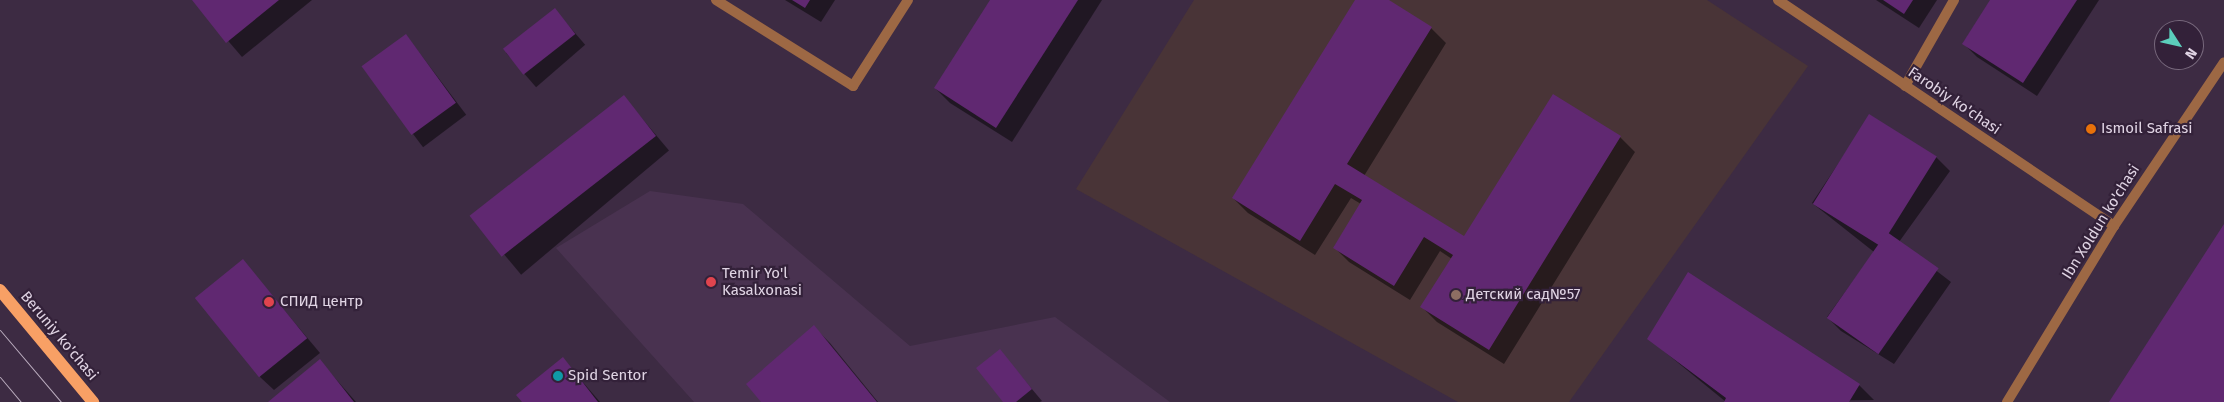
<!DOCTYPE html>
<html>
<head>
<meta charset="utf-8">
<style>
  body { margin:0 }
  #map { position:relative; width:2224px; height:402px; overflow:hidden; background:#3d2b43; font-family:"Fira Sans",sans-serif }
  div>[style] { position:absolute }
  .built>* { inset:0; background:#493250 }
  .education>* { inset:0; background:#493437 }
  .shadow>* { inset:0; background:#0007; transform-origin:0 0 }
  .building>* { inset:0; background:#602871; transform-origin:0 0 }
  .lane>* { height:10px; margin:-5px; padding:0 5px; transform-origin:5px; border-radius:5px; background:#9d6844 }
  .street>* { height:10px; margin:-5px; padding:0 5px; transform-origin:5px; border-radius:5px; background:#9d6844 }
  .primary>* { height:12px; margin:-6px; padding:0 6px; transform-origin:6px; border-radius:6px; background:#f8a065 }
  .tram>* { height:1px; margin:-0.5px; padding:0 0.5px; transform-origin:0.5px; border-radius:0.5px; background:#baacbe }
  .dots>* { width:14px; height:14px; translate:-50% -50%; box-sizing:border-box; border:2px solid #332139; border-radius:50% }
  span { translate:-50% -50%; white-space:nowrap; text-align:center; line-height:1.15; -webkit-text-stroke:4.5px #332139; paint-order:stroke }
  .street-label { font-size:15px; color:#e0d4e4 }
  .poi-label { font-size:15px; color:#e0d4e4 }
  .left { translate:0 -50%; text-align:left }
  .north { position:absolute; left:2154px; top:20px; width:50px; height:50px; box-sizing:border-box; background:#332139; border:1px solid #78697d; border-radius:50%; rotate:125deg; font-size:14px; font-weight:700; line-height:20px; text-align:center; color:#e0d4e4 }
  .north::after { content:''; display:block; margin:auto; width:18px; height:22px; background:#5bcebb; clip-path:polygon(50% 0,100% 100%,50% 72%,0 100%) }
</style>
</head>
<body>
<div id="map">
  <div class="built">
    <i style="clip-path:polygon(650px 191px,743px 204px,910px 346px,1055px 317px,1170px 402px,694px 402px,556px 248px)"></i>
  </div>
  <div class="education">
    <i style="clip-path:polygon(1194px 0,1707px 0,1808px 66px,1569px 402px,1458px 402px,1076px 189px)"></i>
  </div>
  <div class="shadow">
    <i style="clip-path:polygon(193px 0,312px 0,242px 57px)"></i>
    <i style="clip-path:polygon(785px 0,835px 0,821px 22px)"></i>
    <i style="clip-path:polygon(991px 0,1102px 0,1012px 142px,950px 103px,935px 88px)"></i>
    <i style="clip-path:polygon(1356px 0,1386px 0,1431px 28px,1446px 43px,1364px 176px,1465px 238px,1620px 137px,1635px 152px,1504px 364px,1437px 322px,1422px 307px,1452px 259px,1440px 251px,1410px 300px,1349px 262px,1334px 247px,1361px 204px,1351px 198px,1315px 255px,1248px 213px,1233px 198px)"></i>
    <i style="clip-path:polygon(1876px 0,1937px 0,1919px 28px)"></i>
    <i style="clip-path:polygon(1991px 0,2099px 0,2037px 96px,1977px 57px,1963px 43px)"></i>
    <i style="left:555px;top:10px;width:46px;height:65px;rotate:49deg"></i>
    <i style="left:406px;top:35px;width:100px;height:54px;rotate:53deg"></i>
    <i style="left:624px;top:97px;width:70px;height:193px;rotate:50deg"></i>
    <i style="clip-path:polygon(1870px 116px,1936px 157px,1950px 171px,1899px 242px,1951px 282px,1894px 364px,1841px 331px,1827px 317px,1874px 252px,1812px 203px)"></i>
    <i style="clip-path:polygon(242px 260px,320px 353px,274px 390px,260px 377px)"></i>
    <i style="clip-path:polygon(814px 327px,830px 343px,878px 402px,762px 402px)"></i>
    <i style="clip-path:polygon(1649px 339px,1859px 385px,1874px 400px,1726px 402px)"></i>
    <i style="clip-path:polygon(1000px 351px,1042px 401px,1040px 402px,1005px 402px)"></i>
    <i style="clip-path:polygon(563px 359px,600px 402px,523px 402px)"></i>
    <i style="clip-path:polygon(320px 361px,356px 402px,270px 402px)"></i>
  </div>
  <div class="building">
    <i style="clip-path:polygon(192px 0,279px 0,226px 43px)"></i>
    <i style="clip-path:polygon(792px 0,810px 0,805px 8px)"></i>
    <i style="clip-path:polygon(990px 0,1078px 0,996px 128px,934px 88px)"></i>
    <i style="clip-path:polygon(1355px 0,1389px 0,1432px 27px,1347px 164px,1464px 236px,1553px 94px,1621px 136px,1489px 350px,1420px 307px,1453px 255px,1424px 237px,1394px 286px,1333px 248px,1362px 200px,1335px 184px,1300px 241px,1232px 198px)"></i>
    <i style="clip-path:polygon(1883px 0,1913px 0,1904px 14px)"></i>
    <i style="clip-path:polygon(1990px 0,2077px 0,2023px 83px,1962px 44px)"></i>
    <i style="left:555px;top:8px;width:33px;height:66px;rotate:52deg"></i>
    <i style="left:406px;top:34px;width:85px;height:55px;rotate:54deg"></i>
    <i style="left:624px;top:95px;width:52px;height:196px;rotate:52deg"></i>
    <i style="left:1869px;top:114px;width:80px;height:106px;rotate:32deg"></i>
    <i style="clip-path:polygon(2224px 224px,2224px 402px,2109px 402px)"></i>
    <i style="left:1887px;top:232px;width:63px;height:105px;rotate:35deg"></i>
    <i style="left:243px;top:259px;width:102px;height:62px;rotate:51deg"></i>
    <i style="clip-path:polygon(1688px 272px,1860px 384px,1849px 402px,1724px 402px,1726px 398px,1647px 339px)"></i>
    <i style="clip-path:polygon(814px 325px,877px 402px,761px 402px,746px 384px)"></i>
    <i style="clip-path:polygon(1000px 349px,1032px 389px,1016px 402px,1003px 402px,976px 368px)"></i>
    <i style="clip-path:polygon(563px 357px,598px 402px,522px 402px,516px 395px)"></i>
    <i style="clip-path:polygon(320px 359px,354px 402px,268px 402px)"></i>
  </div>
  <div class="lane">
    <i style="left:716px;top:0;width:162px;rotate:32.1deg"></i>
    <i style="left:853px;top:86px;width:102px;rotate:-57.4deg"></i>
    <i style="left:1905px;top:86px;width:99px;rotate:-60.3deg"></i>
  </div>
  <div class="street">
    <i style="left:1778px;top:0;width:405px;rotate:33.9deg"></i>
    <i style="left:2007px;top:402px;width:206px;rotate:-58.7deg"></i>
    <i style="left:2114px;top:226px;width:197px;rotate:-56.1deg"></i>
  </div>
  <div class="primary">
    <i style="left:0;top:290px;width:146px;rotate:50.3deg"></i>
  </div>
  <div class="tram">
    <i style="left:0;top:330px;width:94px;rotate:49.7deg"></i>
    <i style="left:0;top:377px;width:33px;rotate:50deg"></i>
  </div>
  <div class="dots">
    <i style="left:2091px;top:129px;background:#e8710a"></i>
    <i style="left:711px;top:282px;background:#e0444e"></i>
    <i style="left:1456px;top:295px;background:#8d6e63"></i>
    <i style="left:269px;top:302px;background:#e0444e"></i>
    <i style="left:558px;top:376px;background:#0f9aa8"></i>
  </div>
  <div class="street-label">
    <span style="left:1954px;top:101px;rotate:34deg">Farobiy ko'chasi</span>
    <span style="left:2101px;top:222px;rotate:-58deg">Ibn Xoldun ko'chasi</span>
    <span style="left:59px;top:336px;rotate:50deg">Beruniy ko'chasi</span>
  </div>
  <div class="poi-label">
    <span class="left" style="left:2101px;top:129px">Ismoil Safrasi</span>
    <span class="left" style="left:722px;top:282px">Temir Yo'l<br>Kasalxonasi</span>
    <span class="left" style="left:1466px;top:295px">Детский сад№57</span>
    <span class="left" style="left:280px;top:302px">СПИД центр</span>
    <span class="left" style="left:568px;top:376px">Spid Sentor</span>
  </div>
  <div class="north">N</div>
</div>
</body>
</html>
